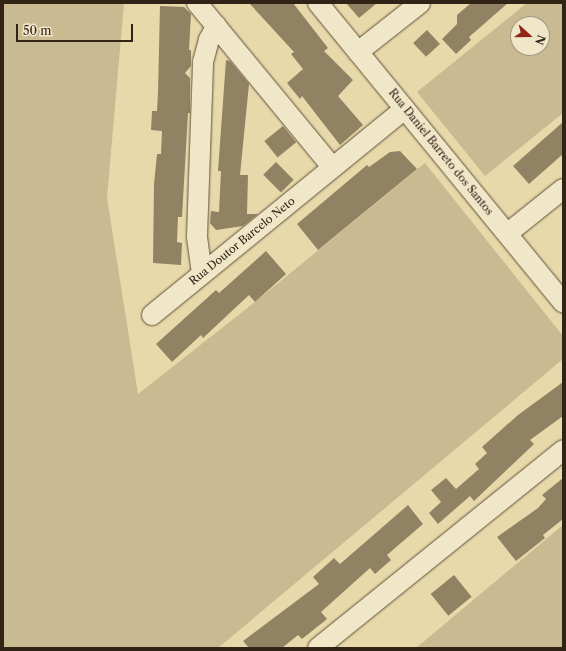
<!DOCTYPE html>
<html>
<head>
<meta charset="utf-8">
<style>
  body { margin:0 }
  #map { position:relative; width:566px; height:651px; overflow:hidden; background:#e8d9aa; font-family:"Libre Caslon Text",serif }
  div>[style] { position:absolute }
  .green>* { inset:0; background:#c9ba91 }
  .building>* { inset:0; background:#918263; transform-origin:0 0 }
  .roads { filter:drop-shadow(0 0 1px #60503c) drop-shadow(0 0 1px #60503c) }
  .minor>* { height:20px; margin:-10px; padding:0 10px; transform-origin:10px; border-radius:10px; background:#f0e6c8 }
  span { translate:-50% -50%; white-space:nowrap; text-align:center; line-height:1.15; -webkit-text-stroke:3px #f0e6c8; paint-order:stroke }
  .street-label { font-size:11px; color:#322317 }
  .frame { position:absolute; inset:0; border:4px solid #322317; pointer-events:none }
  .north { position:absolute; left:510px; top:16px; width:40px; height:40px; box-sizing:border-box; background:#f0e6c8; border:1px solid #a49881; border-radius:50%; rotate:111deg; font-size:11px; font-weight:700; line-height:16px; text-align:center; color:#322317 }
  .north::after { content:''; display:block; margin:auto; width:14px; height:18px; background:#8f2418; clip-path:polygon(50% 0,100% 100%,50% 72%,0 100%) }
  .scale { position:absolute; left:16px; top:24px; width:117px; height:18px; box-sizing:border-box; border:2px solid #322317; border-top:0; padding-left:5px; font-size:12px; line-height:14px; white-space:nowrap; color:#322317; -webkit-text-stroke:3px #f0e6c8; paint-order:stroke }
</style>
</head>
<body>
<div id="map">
  <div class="green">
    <i style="clip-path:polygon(3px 3px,124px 3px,107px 198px,138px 394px,255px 302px,425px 163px,563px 336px,563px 359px,218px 648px,3px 648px)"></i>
    <i style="clip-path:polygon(evenodd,527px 3px,563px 3px,563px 113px,485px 176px,417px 92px,527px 3px,518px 24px,542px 24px,542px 48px,518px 48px,518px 24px)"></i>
    <i style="clip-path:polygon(563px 525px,563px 648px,416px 648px)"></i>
  </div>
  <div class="building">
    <i style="clip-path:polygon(249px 3px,293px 3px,328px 48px,324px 51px,353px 80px,338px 96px,363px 125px,340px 145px,302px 96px,300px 99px,287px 83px,303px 69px,291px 54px,294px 52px)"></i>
    <i style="clip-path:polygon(346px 3px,377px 3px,359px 18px)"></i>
    <i style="clip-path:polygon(471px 3px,508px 3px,469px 37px,471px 40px,456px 54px,442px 39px,457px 24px,457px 15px)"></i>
    <i style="clip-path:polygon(160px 6px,184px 7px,191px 14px,189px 50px,191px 50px,191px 66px,185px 73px,190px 78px,190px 113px,188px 113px,182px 217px,178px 217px,177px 242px,182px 243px,181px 265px,153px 263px,154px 184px,157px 154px,161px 154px,162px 131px,151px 130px,152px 111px,157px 111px,158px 93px)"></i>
    <i style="left:427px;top:30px;width:19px;height:19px;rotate:47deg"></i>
    <i style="clip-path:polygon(226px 60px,230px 61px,249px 84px,240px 175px,248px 175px,247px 214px,258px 214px,243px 226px,216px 230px,210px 223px,211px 211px,219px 212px,221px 171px,218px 171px)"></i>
    <i style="clip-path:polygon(563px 122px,563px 154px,529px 184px,513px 166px)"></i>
    <i style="left:283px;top:126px;width:21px;height:24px;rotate:51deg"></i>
    <i style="clip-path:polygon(400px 151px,417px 169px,318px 250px,297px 224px,367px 165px,369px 167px,390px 152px)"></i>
    <i style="left:276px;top:162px;width:25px;height:18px;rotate:45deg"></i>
    <i style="clip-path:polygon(266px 251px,286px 274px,255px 302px,249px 295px,203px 338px,201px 335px,172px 362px,156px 344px,216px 290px,219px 293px)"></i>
    <i style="clip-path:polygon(563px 382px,563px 416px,530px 440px,534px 444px,474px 501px,470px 496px,438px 524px,429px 513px,441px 502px,431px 490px,446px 478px,456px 489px,479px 469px,475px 464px,487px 453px,482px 447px,518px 415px)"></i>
    <i style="clip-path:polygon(563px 478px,563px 519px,543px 535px,545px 538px,516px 561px,497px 537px,538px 508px,546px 499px,542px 495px)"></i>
    <i style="clip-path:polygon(408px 505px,423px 524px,387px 555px,391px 560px,375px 574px,370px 568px,321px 612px,327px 619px,302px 639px,298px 635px,282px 648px,249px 648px,243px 641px,319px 584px,313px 577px,334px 558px,340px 564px)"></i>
    <i style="left:454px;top:575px;width:28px;height:30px;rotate:51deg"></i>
  </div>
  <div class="roads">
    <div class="minor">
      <i style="left:197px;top:3px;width:212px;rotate:50.5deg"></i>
      <i style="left:318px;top:3px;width:387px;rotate:50.7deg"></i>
      <i style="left:358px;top:52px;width:79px;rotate:-38.3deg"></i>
      <i style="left:508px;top:233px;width:70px;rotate:-38.7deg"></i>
      <i style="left:202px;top:273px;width:37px;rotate:-98deg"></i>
      <i style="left:197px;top:236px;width:174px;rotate:-88deg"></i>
      <i style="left:203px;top:62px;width:23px;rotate:-75deg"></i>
      <i style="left:209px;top:40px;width:16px;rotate:-63deg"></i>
      <i style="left:152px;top:315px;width:326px;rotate:-39.2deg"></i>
      <i style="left:318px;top:648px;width:315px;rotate:-38.9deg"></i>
    </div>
  </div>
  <div class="street-label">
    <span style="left:441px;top:152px;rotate:51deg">Rua Daniel Barreto dos Santos</span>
    <span style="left:242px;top:241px;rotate:-39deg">Rua Doutor Barcelo Neto</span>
  </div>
  <div class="frame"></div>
  <div class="north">N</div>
  <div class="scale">50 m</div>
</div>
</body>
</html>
